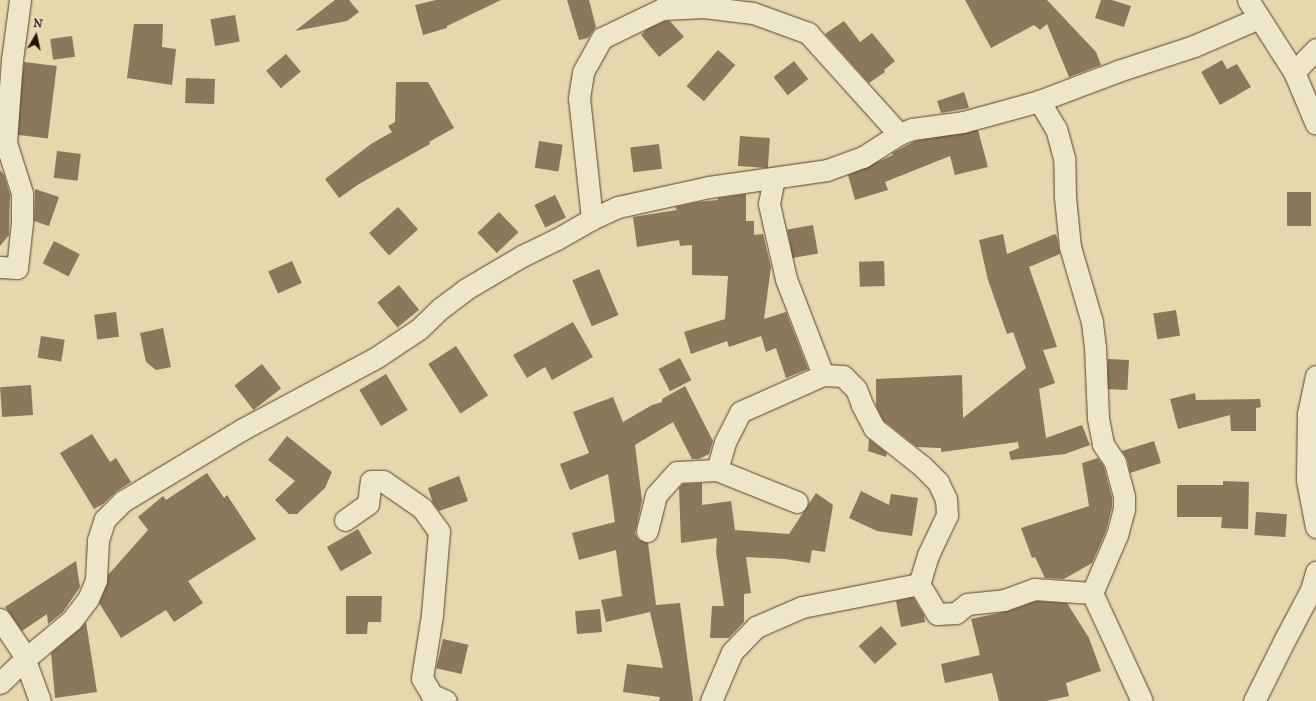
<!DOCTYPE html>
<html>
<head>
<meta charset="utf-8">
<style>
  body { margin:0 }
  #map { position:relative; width:1316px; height:701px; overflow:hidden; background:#e4d8ac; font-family:"IM FELL Great Primer",serif }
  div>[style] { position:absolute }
  .building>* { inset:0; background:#89785a; transform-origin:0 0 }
  .roads { filter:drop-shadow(0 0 1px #56422c) drop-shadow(0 0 1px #56422c) }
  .minor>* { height:21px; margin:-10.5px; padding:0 10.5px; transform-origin:10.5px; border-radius:10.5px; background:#ede6c9 }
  span { translate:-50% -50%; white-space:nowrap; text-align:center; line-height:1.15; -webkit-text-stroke:3.5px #ede6c9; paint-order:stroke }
  .north { position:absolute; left:16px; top:16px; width:40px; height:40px; -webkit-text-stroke:3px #ede6c9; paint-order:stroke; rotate:9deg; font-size:11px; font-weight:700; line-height:16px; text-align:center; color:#271001 }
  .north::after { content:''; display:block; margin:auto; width:14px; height:18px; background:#271001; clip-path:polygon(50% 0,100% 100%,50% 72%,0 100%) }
</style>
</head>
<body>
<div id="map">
  <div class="building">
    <i style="clip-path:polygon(335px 0,349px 0,359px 12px,347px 21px,295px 31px)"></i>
    <i style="clip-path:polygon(436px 0,501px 0,447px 26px,447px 28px,423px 35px,415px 5px)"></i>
    <i style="clip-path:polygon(567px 0,589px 0,596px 27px,588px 38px,579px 40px)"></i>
    <i style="clip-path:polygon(965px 0,1047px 0,1096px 52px,1101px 65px,1069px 77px,1047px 24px,1040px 30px,1034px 25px,991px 48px)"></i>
    <i style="clip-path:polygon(1101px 0,1112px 0,1131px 6px,1124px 27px,1095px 18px)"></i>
    <i style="left:235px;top:15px;width:27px;height:25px;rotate:80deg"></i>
    <i style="clip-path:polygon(665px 21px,670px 21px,684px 37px,659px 57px,641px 35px,647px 29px)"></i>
    <i style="clip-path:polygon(844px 21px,860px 42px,872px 33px,895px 61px,884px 70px,885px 72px,869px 83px,825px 34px)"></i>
    <i style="clip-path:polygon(134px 24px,163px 24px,162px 47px,176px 49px,172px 85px,127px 78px)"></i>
    <i style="left:72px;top:36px;width:21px;height:22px;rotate:82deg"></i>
    <i style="left:718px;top:50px;width:23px;height:48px;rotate:41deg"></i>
    <i style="left:286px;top:54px;width:23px;height:26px;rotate:50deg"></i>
    <i style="clip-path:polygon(1222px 60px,1227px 69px,1237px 64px,1251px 87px,1220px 105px,1201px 72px)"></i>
    <i style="left:794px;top:61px;width:23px;height:26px;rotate:52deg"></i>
    <i style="left:24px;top:62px;width:33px;height:73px;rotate:7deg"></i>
    <i style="left:186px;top:78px;width:29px;height:25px;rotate:2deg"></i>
    <i style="clip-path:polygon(396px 82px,428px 82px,454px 128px,429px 142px,430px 144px,359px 184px,339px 198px,325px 179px,371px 144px,392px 132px,388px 126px,395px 122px)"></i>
    <i style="clip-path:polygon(964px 92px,969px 108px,941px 113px,937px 101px)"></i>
    <i style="clip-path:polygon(978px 130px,988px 167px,955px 175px,950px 156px,885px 182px,888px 190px,855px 200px,848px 175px,893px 155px,892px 153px,915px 141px)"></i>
    <i style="left:740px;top:136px;width:30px;height:30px;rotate:4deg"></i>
    <i style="left:539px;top:141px;width:24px;height:27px;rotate:9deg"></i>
    <i style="left:659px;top:144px;width:25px;height:29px;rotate:83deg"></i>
    <i style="left:57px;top:151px;width:24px;height:27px;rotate:7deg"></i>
    <i style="clip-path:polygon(0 170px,4px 175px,10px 195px,9px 235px,0 246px)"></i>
    <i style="clip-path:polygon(35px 189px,59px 197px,49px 226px,34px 221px)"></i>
    <i style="left:1287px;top:192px;width:24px;height:34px"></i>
    <i style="clip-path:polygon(746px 194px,746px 221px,754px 221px,754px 235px,763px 234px,771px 267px,764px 319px,786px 312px,808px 369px,786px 378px,776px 348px,766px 352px,761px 336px,729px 347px,727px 341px,691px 354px,684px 332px,725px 319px,728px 276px,692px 275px,692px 245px,680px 246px,679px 240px,637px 247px,633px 217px,677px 210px,675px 207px,697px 202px,718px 200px,718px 198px)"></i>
    <i style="left:555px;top:195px;width:25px;height:23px;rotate:64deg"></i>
    <i style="left:398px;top:207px;width:30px;height:39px;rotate:48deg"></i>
    <i style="left:499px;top:212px;width:28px;height:30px;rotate:46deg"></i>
    <i style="left:813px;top:225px;width:29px;height:26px;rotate:80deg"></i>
    <i style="clip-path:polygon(1003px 234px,1007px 254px,1055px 234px,1057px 237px,1060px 254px,1029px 267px,1057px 347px,1043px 350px,1055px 383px,1039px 389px,1046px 438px,1082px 425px,1090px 445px,1065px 454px,1011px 460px,1009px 452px,1019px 448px,1018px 442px,941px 452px,941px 448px,917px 447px,883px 420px,876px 406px,876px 379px,962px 375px,963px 418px,1026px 368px,1013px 332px,1007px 334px,988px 280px,979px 240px)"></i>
    <i style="left:54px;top:241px;width:29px;height:25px;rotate:27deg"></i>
    <i style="left:292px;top:261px;width:24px;height:26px;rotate:66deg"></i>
    <i style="left:884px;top:261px;width:25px;height:25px;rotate:88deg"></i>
    <i style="left:599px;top:269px;width:50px;height:29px;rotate:67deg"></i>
    <i style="left:399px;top:285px;width:32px;height:28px;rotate:51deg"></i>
    <i style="left:1176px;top:310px;width:26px;height:23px;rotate:81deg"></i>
    <i style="left:116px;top:312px;width:25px;height:22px;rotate:83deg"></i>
    <i style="clip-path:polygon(573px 322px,593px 357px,552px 380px,545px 367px,527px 378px,513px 355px)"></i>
    <i style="clip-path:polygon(163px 328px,171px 367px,156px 370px,146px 362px,140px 333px)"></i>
    <i style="left:41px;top:336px;width:24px;height:22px;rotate:9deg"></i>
    <i style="left:456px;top:346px;width:59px;height:33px;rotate:57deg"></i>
    <i style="left:680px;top:358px;width:25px;height:24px;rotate:63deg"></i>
    <i style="left:1108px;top:359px;width:21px;height:30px;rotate:3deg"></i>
    <i style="left:262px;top:364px;width:31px;height:35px;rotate:52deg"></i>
    <i style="left:386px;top:374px;width:42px;height:31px;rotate:59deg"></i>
    <i style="left:31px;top:385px;width:30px;height:31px;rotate:86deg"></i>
    <i style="clip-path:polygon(685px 386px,713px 441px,709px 454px,699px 459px,692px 459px,673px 422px,635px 445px,642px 500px,635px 534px,639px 540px,648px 543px,656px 605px,680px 603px,693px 701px,659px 701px,660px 697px,623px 692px,627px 664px,663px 668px,650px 612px,606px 622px,601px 600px,622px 596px,616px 550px,579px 560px,572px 533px,615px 522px,608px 474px,570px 490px,560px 464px,589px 453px,573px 412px,613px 397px,623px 422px,652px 405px,662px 402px,662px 399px)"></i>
    <i style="clip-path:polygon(1195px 393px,1196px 400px,1260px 399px,1261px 407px,1256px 408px,1256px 431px,1231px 431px,1230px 415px,1178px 429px,1170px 399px)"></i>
    <i style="clip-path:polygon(92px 434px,110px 462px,116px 458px,131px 482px,117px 491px,103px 504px,94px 509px,60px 453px)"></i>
    <i style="clip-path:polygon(287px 436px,332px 472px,325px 488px,297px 514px,289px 514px,275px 500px,295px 481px,268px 460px)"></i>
    <i style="clip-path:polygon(869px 439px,887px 453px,886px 457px,868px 451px)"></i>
    <i style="clip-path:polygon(1154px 441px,1161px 463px,1130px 473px,1127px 459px,1122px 451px)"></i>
    <i style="clip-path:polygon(1098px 458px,1104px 467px,1112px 498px,1112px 507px,1106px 531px,1092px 563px,1064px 579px,1045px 578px,1035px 557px,1032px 558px,1021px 528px,1089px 506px,1082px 463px)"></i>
    <i style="clip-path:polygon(207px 473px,224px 498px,227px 495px,256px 539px,188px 581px,203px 603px,174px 622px,166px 610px,121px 638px,99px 603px,107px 584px,108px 575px,148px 530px,138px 517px,163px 496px,166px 500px)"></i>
    <i style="clip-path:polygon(459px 476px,468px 501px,439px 511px,433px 503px,428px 488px)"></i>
    <i style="clip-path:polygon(1223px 481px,1249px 482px,1248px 529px,1221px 528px,1222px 517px,1177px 517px,1177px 485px,1223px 485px)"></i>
    <i style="clip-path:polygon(702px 483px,702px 505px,731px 501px,735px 530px,789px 534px,816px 493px,833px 505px,825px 552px,812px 550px,810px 563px,785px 559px,746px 557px,751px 593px,744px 594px,744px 622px,729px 638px,710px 638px,712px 606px,724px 606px,716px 552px,717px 538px,681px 543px,679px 488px,683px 484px)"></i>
    <i style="clip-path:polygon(861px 491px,889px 505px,891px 494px,918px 498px,912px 536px,877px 531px,849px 518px)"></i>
    <i style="left:1256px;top:512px;width:31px;height:23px;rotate:4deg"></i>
    <i style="left:358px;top:529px;width:28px;height:36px;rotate:60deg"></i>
    <i style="clip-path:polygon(76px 561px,80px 587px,63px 612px,48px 624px,47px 614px,22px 631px,5px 607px)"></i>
    <i style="clip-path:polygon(346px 596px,382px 596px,381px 622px,368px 622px,367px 634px,346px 634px)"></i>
    <i style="clip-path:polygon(913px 597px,924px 615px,925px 622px,901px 627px,896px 601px)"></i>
    <i style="clip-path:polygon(1036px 601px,1067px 603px,1089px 638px,1101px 671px,1066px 683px,1069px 696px,1046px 701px,999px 701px,992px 673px,945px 683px,941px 664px,980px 655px,971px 619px,1008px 611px)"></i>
    <i style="left:600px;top:609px;width:23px;height:25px;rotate:85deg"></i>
    <i style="clip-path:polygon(86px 622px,97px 692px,55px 698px,51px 653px,80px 629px)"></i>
    <i style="left:881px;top:626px;width:24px;height:30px;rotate:48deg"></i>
    <i style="left:443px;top:639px;width:26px;height:30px;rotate:13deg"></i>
  </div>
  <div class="roads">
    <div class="minor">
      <i style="left:1248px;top:0;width:85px;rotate:57.4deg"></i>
      <i style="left:1294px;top:72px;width:56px;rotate:67.1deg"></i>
      <i style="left:1294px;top:72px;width:32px;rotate:-46deg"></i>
      <i style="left:774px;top:178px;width:26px;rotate:101deg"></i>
      <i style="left:769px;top:204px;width:77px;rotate:77.2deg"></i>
      <i style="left:786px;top:279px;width:103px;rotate:68.9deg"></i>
      <i style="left:823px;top:375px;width:20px;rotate:3deg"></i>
      <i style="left:843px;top:376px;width:18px;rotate:45deg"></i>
      <i style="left:856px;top:389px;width:17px;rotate:69deg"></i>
      <i style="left:862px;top:405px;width:26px;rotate:62deg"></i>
      <i style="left:874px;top:428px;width:61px;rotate:38.4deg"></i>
      <i style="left:922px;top:466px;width:23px;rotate:45deg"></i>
      <i style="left:938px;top:482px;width:19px;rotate:65deg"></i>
      <i style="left:946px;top:499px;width:16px;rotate:86deg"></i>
      <i style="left:947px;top:515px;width:44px;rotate:115.4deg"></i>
      <i style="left:928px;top:555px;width:30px;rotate:107deg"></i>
      <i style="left:592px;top:219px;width:122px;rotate:-96.1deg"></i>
      <i style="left:579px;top:98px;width:26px;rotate:-81deg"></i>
      <i style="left:583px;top:72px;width:39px;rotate:-61deg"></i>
      <i style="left:602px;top:38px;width:67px;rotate:-25.8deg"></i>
      <i style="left:662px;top:9px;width:42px;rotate:-2.7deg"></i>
      <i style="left:704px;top:7px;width:49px;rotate:7deg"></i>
      <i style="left:753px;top:13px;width:59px;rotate:20deg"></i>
      <i style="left:808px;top:33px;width:136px;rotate:48deg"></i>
      <i style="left:0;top:267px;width:17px;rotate:3deg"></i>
      <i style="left:17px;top:268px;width:45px;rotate:-83.7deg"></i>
      <i style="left:22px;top:223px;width:30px;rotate:-90deg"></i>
      <i style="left:22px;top:193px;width:52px;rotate:-107.7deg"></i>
      <i style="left:6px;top:143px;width:83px;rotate:-85.9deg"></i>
      <i style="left:12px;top:60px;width:61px;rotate:-82.4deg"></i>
      <i style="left:1316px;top:376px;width:38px;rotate:102deg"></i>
      <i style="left:1308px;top:413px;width:67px;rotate:90.9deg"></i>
      <i style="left:1307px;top:480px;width:48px;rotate:79.2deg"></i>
      <i style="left:717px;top:470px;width:86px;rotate:21.8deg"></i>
      <i style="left:345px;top:520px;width:28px;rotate:-35deg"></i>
      <i style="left:368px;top:504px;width:23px;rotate:-83deg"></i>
      <i style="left:371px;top:481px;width:12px"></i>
      <i style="left:383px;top:481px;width:47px;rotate:34.7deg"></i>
      <i style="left:422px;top:508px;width:29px;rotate:54deg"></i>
      <i style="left:439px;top:531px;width:84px;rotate:94.8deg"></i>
      <i style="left:432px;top:615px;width:64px;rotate:99deg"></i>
      <i style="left:422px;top:678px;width:20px;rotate:60deg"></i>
      <i style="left:432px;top:695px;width:15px;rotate:23deg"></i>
      <i style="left:647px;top:531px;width:37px;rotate:-76deg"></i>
      <i style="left:656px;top:495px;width:31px;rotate:-48deg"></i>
      <i style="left:677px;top:472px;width:40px;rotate:-2.9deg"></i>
      <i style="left:717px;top:470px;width:29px;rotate:-74deg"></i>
      <i style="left:725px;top:442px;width:34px;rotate:-63deg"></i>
      <i style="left:740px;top:412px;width:91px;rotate:-24deg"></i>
      <i style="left:1092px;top:593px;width:119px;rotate:65.2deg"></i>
      <i style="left:0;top:619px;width:40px;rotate:56deg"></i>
      <i style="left:22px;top:652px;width:52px;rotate:69.8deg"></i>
      <i style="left:0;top:683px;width:35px;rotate:-44deg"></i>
      <i style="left:25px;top:659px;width:61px;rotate:-39.7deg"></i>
      <i style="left:72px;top:620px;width:26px;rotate:-53deg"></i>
      <i style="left:88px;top:599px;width:21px;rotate:-67deg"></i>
      <i style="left:96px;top:580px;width:40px;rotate:-87.1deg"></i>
      <i style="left:98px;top:540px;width:22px;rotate:-72deg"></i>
      <i style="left:105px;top:519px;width:25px;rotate:-45deg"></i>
      <i style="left:123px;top:501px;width:138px;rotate:-31deg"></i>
      <i style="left:241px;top:430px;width:154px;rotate:-28.2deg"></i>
      <i style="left:377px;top:357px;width:50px;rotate:-33.7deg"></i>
      <i style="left:419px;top:329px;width:30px;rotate:-44deg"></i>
      <i style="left:441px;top:308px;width:31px;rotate:-37deg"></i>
      <i style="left:466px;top:289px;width:65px;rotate:-30.5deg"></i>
      <i style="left:522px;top:256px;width:39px;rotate:-26deg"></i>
      <i style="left:557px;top:239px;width:40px;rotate:-29.7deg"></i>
      <i style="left:592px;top:219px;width:29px;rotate:-25deg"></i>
      <i style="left:618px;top:207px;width:93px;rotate:-12.4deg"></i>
      <i style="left:709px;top:187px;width:119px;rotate:-8.2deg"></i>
      <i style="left:827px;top:170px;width:38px;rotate:-20deg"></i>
      <i style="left:863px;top:157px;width:43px;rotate:-32.6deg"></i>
      <i style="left:899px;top:134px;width:14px;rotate:-21deg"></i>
      <i style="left:912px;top:129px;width:51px;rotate:-7.8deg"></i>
      <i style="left:963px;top:122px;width:79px;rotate:-15.4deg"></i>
      <i style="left:1039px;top:101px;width:85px;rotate:-20.8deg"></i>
      <i style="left:1118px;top:71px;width:80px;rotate:-18.2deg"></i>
      <i style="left:1194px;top:46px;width:71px;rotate:-23.3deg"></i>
      <i style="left:711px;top:701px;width:53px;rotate:-66.8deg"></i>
      <i style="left:732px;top:652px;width:35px;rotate:-46deg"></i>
      <i style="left:756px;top:627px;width:50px;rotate:-23.5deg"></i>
      <i style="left:802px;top:607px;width:119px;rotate:-11.1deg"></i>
      <i style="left:919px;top:584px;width:35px;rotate:59deg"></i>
      <i style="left:937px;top:614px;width:19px;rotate:-3deg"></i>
      <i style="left:956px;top:613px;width:14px;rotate:-39deg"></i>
      <i style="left:967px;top:604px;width:37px;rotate:-6deg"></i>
      <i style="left:1004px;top:600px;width:32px;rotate:-20deg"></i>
      <i style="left:1034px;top:589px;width:58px;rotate:3.9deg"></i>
      <i style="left:1092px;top:593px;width:63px;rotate:-66.7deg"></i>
      <i style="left:1117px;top:535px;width:27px;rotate:-75deg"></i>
      <i style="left:1124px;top:509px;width:13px;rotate:-90deg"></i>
      <i style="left:1124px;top:496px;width:35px;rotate:-105deg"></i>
      <i style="left:1115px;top:462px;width:22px;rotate:-124deg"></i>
      <i style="left:1103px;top:444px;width:26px;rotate:-101deg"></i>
      <i style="left:1098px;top:418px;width:71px;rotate:-92.4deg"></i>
      <i style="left:1095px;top:347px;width:25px;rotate:-97deg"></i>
      <i style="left:1092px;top:322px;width:78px;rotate:-106.3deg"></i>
      <i style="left:1070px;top:247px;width:50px;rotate:-95.7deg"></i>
      <i style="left:1065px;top:197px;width:39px;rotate:-91deg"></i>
      <i style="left:1064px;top:158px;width:30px;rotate:-105deg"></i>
      <i style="left:1056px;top:129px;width:33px;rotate:-121deg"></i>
      <i style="left:1254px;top:701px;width:67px;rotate:-63.4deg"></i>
      <i style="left:1284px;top:641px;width:58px;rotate:-62.1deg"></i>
      <i style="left:1311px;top:590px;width:19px;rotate:-74deg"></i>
    </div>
  </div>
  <div class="north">N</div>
</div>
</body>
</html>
